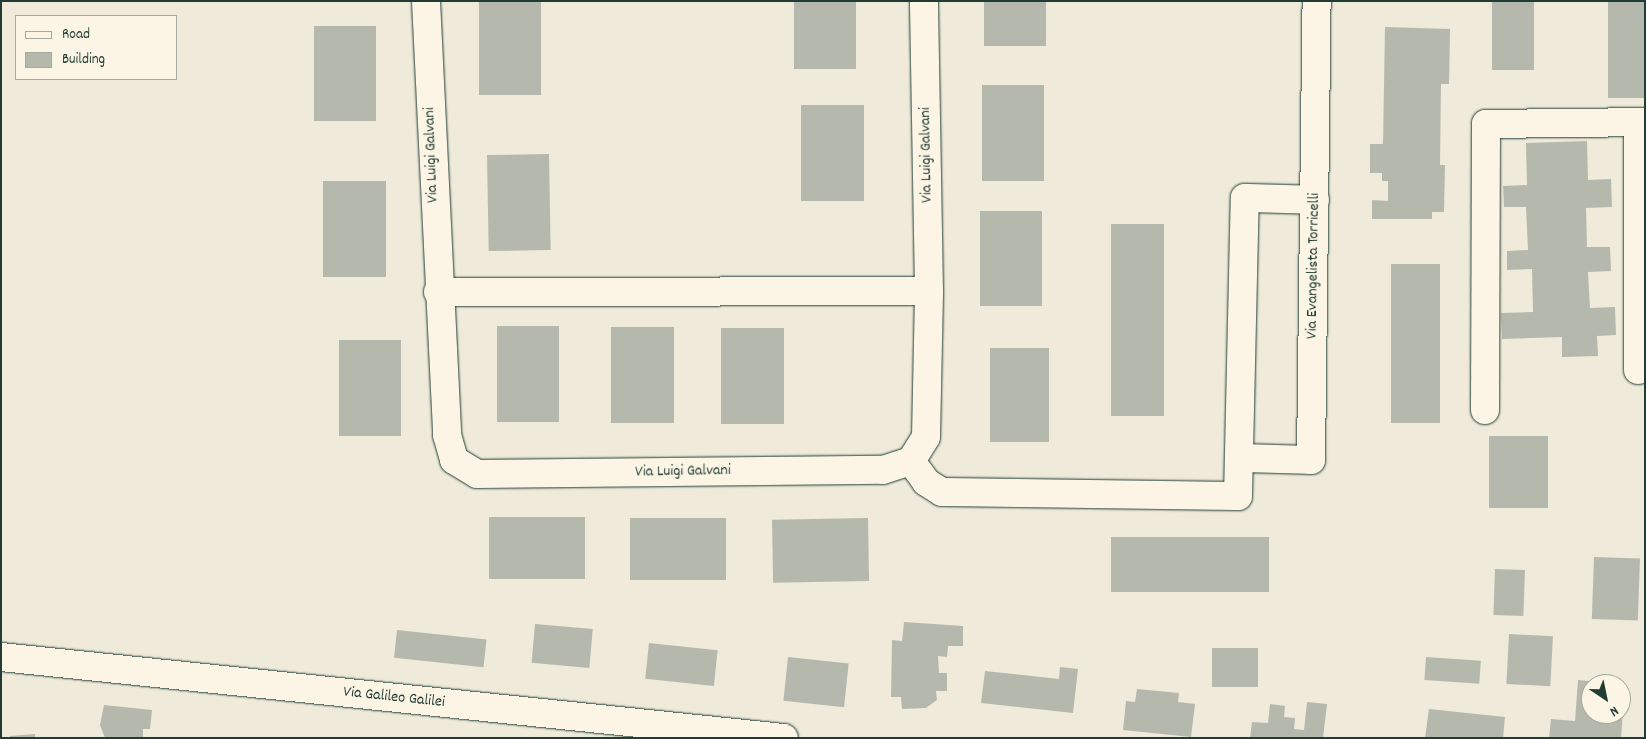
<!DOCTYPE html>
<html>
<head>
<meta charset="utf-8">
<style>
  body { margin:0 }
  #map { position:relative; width:1646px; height:739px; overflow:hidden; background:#efeada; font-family:Dekko,sans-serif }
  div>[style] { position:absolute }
  .building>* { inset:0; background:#b5b9ad; transform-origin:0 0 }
  .roads { filter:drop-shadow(0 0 1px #1f3d34) drop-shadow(0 0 1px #1f3d34) }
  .minor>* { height:28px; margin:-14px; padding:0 14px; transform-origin:14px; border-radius:14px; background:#fcf5e5 }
  .major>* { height:28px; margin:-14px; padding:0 14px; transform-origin:14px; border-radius:14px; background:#fcf5e5 }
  span { translate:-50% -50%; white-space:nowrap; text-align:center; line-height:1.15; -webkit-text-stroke:4px #fcf5e5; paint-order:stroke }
  .street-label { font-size:16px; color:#1f3d34 }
  .frame { position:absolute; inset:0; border:2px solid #1f3d34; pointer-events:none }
  .legend { position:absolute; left:15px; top:15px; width:162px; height:65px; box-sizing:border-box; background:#fcf5e5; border:1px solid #a4ab9e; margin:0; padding:6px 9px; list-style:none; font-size:15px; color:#1f3d34 }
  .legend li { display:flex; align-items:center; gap:10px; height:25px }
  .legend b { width:25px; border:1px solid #a4ab9e }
  .north { position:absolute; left:1581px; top:674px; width:50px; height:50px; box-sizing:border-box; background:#fcf5e5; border:1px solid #a4ab9e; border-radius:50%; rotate:146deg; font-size:14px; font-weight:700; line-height:20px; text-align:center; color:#1f3d34 }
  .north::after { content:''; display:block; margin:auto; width:18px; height:22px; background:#1f3d34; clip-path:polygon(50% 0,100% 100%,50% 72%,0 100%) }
</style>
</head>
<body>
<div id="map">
  <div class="building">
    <i style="left:479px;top:1px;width:62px;height:94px"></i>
    <i style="left:794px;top:1px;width:62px;height:68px"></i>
    <i style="left:984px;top:1px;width:62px;height:45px"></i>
    <i style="left:1492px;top:1px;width:42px;height:69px"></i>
    <i style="left:1608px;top:1px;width:37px;height:97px"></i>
    <i style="left:314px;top:26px;width:62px;height:95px"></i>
    <i style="clip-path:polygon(1385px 27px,1450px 29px,1449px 84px,1441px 84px,1440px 165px,1445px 165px,1444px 212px,1432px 212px,1432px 219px,1372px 219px,1372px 200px,1388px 201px,1388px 181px,1382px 181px,1382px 173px,1370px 173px,1370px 144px,1383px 144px)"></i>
    <i style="left:982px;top:85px;width:62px;height:96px"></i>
    <i style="left:801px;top:105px;width:63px;height:96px"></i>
    <i style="clip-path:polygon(1587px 141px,1588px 180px,1611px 179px,1612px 207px,1586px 208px,1587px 247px,1610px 247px,1611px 271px,1588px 272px,1590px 308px,1615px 307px,1616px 335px,1597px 336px,1598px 356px,1562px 357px,1562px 337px,1502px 339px,1501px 313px,1533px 312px,1532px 269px,1507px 270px,1507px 251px,1528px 250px,1526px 207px,1504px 207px,1503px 186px,1527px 185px,1526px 143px)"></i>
    <i style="left:549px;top:154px;width:96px;height:62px;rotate:89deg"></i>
    <i style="left:323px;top:181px;width:63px;height:96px"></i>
    <i style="left:980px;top:211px;width:62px;height:95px"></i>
    <i style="left:1164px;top:224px;width:192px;height:53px;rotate:90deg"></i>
    <i style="left:1440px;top:264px;width:159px;height:49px;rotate:90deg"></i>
    <i style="left:559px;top:326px;width:96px;height:62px;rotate:90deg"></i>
    <i style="left:674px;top:327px;width:96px;height:63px;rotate:90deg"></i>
    <i style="left:721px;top:328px;width:63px;height:96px"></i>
    <i style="left:339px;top:340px;width:62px;height:96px"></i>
    <i style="left:990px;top:348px;width:59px;height:94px"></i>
    <i style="left:1548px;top:436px;width:72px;height:59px;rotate:90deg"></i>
    <i style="left:585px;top:517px;width:62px;height:96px;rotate:90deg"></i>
    <i style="left:726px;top:518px;width:62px;height:96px;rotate:90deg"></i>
    <i style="left:868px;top:518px;width:63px;height:96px;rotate:89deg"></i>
    <i style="left:1269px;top:537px;width:55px;height:158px;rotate:90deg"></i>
    <i style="left:1594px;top:557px;width:46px;height:62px;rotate:2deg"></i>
    <i style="left:1495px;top:569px;width:30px;height:46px;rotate:2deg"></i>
    <i style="clip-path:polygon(904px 622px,963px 626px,963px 646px,948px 646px,947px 657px,938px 656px,939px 673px,947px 673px,947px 691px,936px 691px,937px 700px,926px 708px,902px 709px,901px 697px,891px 697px,892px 640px,902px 641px)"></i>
    <i style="left:535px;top:624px;width:58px;height:39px;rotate:5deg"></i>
    <i style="left:397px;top:630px;width:90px;height:28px;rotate:6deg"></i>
    <i style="left:1509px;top:634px;width:44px;height:50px;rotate:3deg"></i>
    <i style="left:649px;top:643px;width:69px;height:36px;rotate:6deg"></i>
    <i style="left:1258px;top:648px;width:39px;height:46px;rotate:90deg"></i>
    <i style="left:788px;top:657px;width:61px;height:44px;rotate:6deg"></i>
    <i style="left:1426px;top:657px;width:55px;height:23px;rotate:4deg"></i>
    <i style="clip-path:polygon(1060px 667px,1078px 669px,1073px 713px,981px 703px,985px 671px,1059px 679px)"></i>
    <i style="clip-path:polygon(1578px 680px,1609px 683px,1591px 684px,1591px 714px,1621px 714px,1621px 684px,1625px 684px,1621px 738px,1549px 738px,1551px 719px,1575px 721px)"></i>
    <i style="clip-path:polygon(1137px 689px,1179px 693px,1178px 702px,1195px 704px,1191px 737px,1123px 730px,1126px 701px,1135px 702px)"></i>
    <i style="clip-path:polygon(1307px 702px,1327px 704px,1323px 738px,1250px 738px,1252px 722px,1268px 723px,1270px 704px,1285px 706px,1284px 717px,1295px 718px,1294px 729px,1304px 730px)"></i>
    <i style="clip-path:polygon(104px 705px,152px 710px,150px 729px,143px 729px,143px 738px,105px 738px,100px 725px)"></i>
    <i style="clip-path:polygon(1429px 709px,1505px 717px,1503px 738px,1425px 738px)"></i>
    <i style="clip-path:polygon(35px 734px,35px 738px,10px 738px,10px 736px)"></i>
  </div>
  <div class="roads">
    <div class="minor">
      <i style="left:426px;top:1px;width:435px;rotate:87.2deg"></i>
      <i style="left:447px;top:435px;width:26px;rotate:74deg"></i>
      <i style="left:454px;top:460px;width:27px;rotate:31deg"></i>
      <i style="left:477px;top:474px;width:406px;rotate:-0.6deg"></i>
      <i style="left:883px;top:470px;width:29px;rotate:-18deg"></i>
      <i style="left:911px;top:461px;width:28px;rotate:-58deg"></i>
      <i style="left:926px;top:437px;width:146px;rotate:-88.8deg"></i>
      <i style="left:929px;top:291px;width:290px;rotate:-91deg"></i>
      <i style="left:1638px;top:122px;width:248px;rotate:90deg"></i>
      <i style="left:438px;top:292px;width:491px;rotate:-0.1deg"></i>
      <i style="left:1485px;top:410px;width:286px;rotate:-89.8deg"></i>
      <i style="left:1486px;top:124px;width:159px;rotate:-0.7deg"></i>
      <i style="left:1240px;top:458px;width:71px;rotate:1.6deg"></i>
      <i style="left:1311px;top:460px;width:459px;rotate:-89.3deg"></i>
      <i style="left:911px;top:461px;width:26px;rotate:54deg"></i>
      <i style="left:926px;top:482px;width:19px;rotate:32deg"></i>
      <i style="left:942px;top:492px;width:296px;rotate:0.8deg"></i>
      <i style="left:1238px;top:496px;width:298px;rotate:-88.7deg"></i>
      <i style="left:1245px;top:198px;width:70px;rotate:1.6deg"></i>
    </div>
    <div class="major">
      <i style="left:1px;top:657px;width:787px;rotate:5.91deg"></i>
    </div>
  </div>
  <div class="street-label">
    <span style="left:432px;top:155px;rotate:-92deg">Via Luigi Galvani</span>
    <span style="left:927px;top:155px;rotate:-91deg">Via Luigi Galvani</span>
    <span style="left:1314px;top:266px;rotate:-89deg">Via Evangelista Torricelli</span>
    <span style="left:683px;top:472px;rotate:-1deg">Via Luigi Galvani</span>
    <span style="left:394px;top:698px;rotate:6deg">Via Galileo Galilei</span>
  </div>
  <div class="frame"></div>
  <ul class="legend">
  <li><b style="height:6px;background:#fcf5e5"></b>Road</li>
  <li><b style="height:14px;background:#b5b9ad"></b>Building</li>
  </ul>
  <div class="north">N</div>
</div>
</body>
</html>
